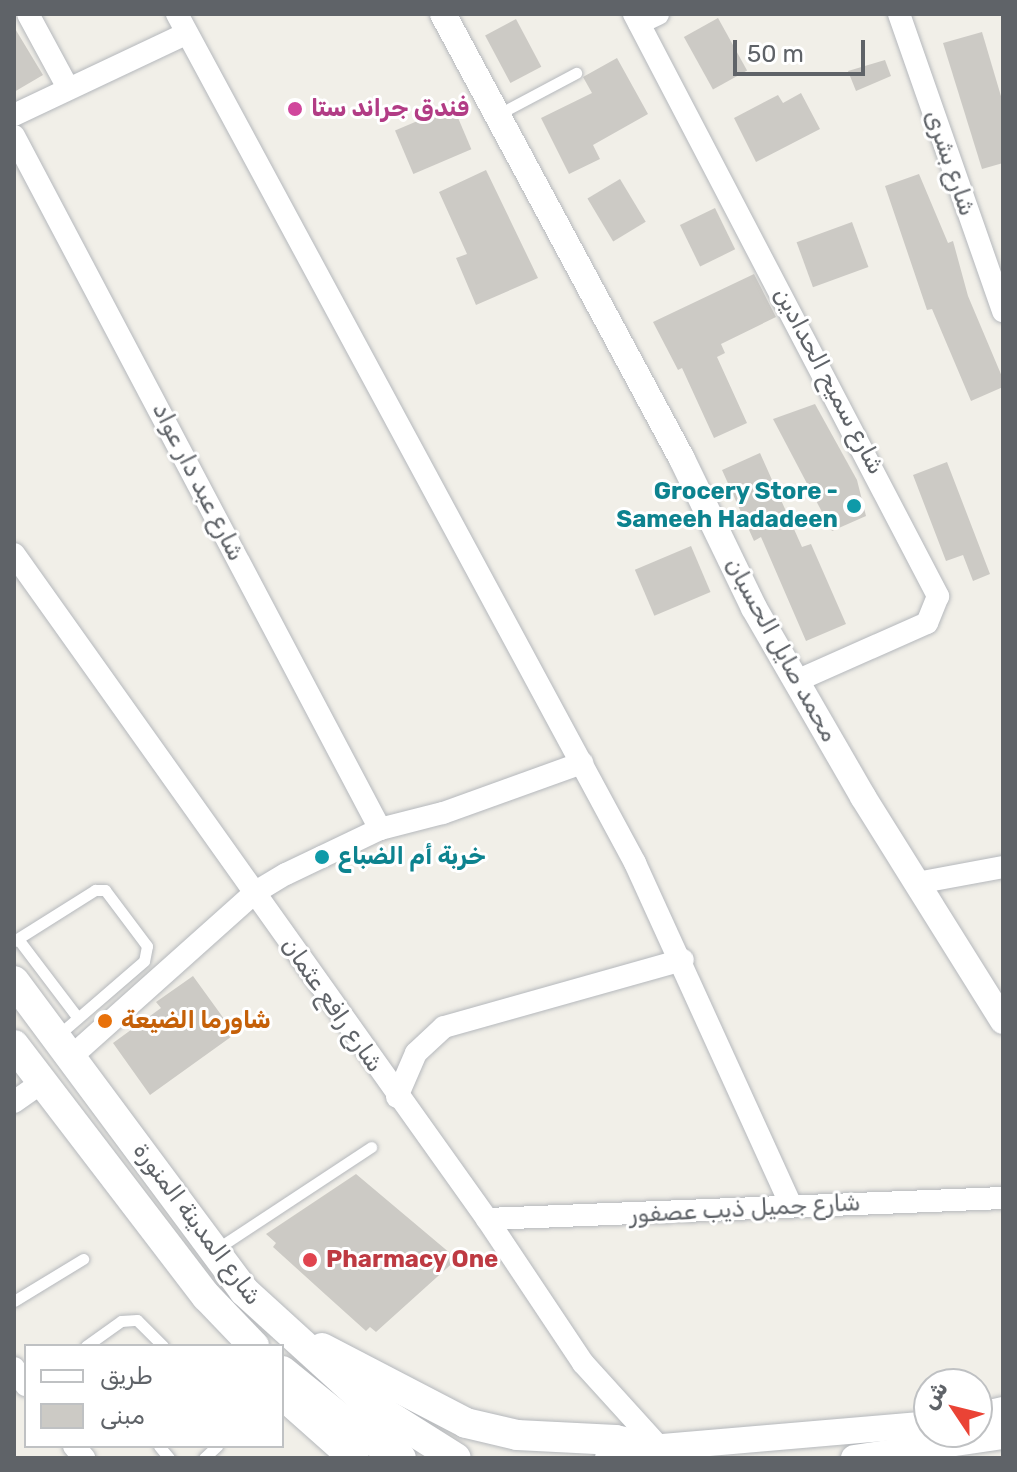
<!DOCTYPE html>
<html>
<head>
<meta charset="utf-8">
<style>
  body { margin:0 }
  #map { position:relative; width:1017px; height:1472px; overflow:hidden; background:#f1efe8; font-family:Rubik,"Noto Naskh Arabic",sans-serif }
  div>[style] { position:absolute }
  .building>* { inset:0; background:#cccac5; transform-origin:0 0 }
  .roads { filter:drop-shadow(0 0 2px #b5b8bc) drop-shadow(0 0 2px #b5b8bc) }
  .service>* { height:11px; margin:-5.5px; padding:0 5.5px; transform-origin:5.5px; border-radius:5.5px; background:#fff }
  .minor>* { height:22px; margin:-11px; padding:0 11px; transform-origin:11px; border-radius:11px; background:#fff }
  .tertiary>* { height:26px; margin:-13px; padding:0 13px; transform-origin:13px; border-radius:13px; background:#fff }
  .secondary>* { height:30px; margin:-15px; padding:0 15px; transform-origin:15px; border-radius:15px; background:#fff }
  .dots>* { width:22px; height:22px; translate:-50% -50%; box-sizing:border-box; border:4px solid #fff; border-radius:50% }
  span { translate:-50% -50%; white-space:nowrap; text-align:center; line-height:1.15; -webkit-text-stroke:6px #fff; paint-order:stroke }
  .hotel-label { font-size:24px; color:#b23c85; font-weight:700 }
  .left { translate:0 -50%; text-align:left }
  .street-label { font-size:24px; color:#5f6368 }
  .culture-label { font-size:24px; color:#0d838f; font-weight:700 }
  .right { translate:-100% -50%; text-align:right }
  .food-label { font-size:24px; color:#c56008; font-weight:700 }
  .health-label { font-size:24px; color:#be3a42; font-weight:700 }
  .frame { position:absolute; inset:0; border:16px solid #5f6368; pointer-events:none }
  .legend { position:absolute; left:24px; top:1344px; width:260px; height:104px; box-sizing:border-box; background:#fff; border:2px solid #bfc1c3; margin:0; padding:10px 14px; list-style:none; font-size:24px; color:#5f6368 }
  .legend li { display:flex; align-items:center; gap:16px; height:40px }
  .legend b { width:40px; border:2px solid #bfc1c3 }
  .north { position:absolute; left:913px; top:1368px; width:80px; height:80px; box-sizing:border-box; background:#fff; border:2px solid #bfc1c3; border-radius:50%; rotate:305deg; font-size:22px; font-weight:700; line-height:32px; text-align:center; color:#5f6368 }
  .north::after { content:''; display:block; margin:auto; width:28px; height:36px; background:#ea4335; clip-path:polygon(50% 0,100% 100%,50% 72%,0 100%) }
  .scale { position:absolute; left:733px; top:40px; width:132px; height:36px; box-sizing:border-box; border:4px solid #5f6368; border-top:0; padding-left:10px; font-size:24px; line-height:28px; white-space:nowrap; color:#5f6368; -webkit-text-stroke:6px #fff; paint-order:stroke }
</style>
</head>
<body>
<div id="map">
  <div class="building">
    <i style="left:718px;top:18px;width:60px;height:39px;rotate:61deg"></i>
    <i style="left:516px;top:19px;width:54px;height:35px;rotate:62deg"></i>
    <i style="clip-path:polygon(14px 27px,43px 75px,14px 92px)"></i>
    <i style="clip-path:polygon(982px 32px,1003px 103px,1003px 163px,982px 169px,943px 43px)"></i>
    <i style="clip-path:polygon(617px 58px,648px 114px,593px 145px,600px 159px,569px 174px,541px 118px,592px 93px,583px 77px)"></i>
    <i style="clip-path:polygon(885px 60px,891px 76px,856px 91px,848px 71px)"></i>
    <i style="clip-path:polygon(801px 93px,820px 129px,756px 162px,734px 118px,778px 95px,783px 103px)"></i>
    <i style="left:453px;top:106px;width:47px;height:63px;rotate:67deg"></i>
    <i style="clip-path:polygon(486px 170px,538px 278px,476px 305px,456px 258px,467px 254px,439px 192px)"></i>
    <i style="clip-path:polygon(919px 174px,948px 243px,953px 241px,968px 296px,1003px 379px,1003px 387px,971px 401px,932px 309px,927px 310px,885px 186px)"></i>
    <i style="left:620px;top:179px;width:50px;height:38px;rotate:59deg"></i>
    <i style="left:715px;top:208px;width:46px;height:39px;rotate:64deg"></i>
    <i style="left:852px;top:222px;width:48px;height:59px;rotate:70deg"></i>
    <i style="clip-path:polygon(754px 274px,776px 317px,721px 344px,725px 353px,717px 357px,747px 423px,714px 438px,682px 368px,678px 370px,653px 322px)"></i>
    <i style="clip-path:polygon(815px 404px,857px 480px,866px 516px,832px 531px,773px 419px)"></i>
    <i style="clip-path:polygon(760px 453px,802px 547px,811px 544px,846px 624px,806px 641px,761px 537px,754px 541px,722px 470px)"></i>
    <i style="clip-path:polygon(947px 462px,990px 574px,973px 581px,963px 555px,946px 561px,913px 475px)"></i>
    <i style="left:691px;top:546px;width:50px;height:61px;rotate:67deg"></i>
    <i style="clip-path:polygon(193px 976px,235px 1034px,150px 1095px,113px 1043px,161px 1008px,156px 1002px)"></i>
    <i style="clip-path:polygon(356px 1174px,457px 1259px,376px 1332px,370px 1327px,366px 1331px,326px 1295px,273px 1247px,276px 1243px,266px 1234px)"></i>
  </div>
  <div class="roads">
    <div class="service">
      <i style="left:495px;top:116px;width:92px;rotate:-28deg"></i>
      <i style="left:18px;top:939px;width:99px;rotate:52.8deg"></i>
      <i style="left:14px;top:941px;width:96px;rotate:-32.2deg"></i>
      <i style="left:95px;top:890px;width:10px"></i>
      <i style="left:105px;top:890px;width:70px;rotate:53.1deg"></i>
      <i style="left:147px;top:946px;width:15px;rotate:101deg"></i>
      <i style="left:144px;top:961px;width:115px;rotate:139.2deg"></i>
      <i style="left:215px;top:1250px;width:187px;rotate:-33.4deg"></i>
      <i style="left:14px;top:1301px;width:81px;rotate:-31.3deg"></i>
      <i style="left:86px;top:1346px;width:43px;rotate:-35.5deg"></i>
      <i style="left:121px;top:1321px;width:16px;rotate:-4deg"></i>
      <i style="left:137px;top:1320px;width:37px;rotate:45deg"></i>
      <i style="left:159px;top:1446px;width:16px;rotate:50deg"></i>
      <i style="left:204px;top:1458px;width:18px;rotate:-43deg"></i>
    </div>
    <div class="minor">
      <i style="left:28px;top:14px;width:82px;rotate:61.6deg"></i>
      <i style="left:177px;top:14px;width:965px;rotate:61.65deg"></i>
      <i style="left:635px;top:863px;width:377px;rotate:65.5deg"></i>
      <i style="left:634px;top:14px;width:657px;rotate:62.42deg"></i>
      <i style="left:938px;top:596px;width:29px;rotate:112deg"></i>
      <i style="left:927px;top:623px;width:143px;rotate:156.1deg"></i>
      <i style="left:899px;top:14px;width:315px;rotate:70.7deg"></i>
      <i style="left:639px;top:23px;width:21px;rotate:-25deg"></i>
      <i style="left:14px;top:115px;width:189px;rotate:-25.3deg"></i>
      <i style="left:14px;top:136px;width:784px;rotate:62.16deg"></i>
      <i style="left:14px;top:554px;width:816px;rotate:54.58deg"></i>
      <i style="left:487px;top:1219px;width:173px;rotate:56.3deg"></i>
      <i style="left:583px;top:1363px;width:115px;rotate:47.8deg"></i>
      <i style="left:917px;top:883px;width:87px;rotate:-10.5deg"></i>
      <i style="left:72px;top:1056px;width:244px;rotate:-41.8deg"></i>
      <i style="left:254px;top:893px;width:37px;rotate:-31deg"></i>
      <i style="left:286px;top:874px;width:104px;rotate:-25.6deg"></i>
      <i style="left:380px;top:829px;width:65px;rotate:-14.3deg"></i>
      <i style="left:443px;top:813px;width:148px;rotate:-19.8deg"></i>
      <i style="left:397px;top:1097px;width:48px;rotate:-66.6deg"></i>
      <i style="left:416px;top:1053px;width:38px;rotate:-43deg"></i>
      <i style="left:444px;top:1027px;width:248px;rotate:-15.7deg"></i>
      <i style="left:14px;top:1102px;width:33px;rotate:-35deg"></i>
      <i style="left:487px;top:1219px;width:516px;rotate:-2.33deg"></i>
      <i style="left:14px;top:1368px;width:21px;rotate:55deg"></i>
      <i style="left:74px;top:1446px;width:16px;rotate:50deg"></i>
    </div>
    <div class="tertiary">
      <i style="left:443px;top:14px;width:505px;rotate:61.76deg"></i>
      <i style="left:682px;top:459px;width:165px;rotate:64.2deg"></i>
      <i style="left:754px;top:608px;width:218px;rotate:60deg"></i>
      <i style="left:863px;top:797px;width:264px;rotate:58deg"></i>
      <i style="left:977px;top:1416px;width:27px;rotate:-13deg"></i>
      <i style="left:608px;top:1458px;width:44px;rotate:-13.1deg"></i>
      <i style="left:651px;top:1448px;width:279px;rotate:-4.9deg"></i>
      <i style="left:854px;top:1458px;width:151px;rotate:-8.4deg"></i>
    </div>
    <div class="secondary">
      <i style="left:14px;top:981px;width:386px;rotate:53.4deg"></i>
      <i style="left:244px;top:1291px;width:164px;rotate:42.3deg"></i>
      <i style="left:365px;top:1401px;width:107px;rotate:32.1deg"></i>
      <i style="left:14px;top:1045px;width:317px;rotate:52.6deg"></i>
      <i style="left:207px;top:1297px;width:68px;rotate:46.2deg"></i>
      <i style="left:322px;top:1348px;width:162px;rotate:27.5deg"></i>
      <i style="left:466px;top:1423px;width:52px;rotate:13.2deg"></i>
      <i style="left:517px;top:1435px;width:99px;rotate:2.9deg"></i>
      <i style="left:616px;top:1440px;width:36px;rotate:13deg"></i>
      <i style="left:282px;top:1371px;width:87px;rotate:39deg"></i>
      <i style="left:350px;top:1426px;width:60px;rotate:32.1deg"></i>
      <i style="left:282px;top:1394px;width:96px;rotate:41.6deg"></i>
    </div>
  </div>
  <div class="dots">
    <i style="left:295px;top:109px;background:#d1479c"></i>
    <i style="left:854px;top:506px;background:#0f9aa8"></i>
    <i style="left:322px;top:857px;background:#0f9aa8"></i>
    <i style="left:105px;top:1021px;background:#e8710a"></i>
    <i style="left:310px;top:1260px;background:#e0444e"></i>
  </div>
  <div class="hotel-label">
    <span class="left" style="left:311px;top:109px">فندق جراند ستا</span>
  </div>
  <div class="street-label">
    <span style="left:950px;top:163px;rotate:71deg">شارع بشرى</span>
    <span style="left:829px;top:381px;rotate:62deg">شارع سميح الحدادين</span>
    <span style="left:198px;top:482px;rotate:63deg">شارع عبد دار عواد</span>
    <span style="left:781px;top:650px;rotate:61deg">محمد صايل الحسبان</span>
    <span style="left:332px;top:1005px;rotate:55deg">شارع رافع عثمان</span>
    <span style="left:745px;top:1209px;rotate:-3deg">شارع جميل ذيب عصفور</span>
    <span style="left:197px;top:1224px;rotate:53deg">شارع المدينة المنورة</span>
  </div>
  <div class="culture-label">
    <span class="right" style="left:838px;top:506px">Grocery Store -<br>Sameeh Hadadeen</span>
    <span class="left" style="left:338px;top:857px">خربة أم الضباع</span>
  </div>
  <div class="food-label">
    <span class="left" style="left:121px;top:1021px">شاورما الضيعة</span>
  </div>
  <div class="health-label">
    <span class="left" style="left:326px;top:1260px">Pharmacy One</span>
  </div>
  <div class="frame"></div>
  <ul class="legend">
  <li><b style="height:10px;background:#fff"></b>طريق</li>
  <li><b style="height:22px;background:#cccac5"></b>مبنى</li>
  </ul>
  <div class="north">ش</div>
  <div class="scale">50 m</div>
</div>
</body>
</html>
